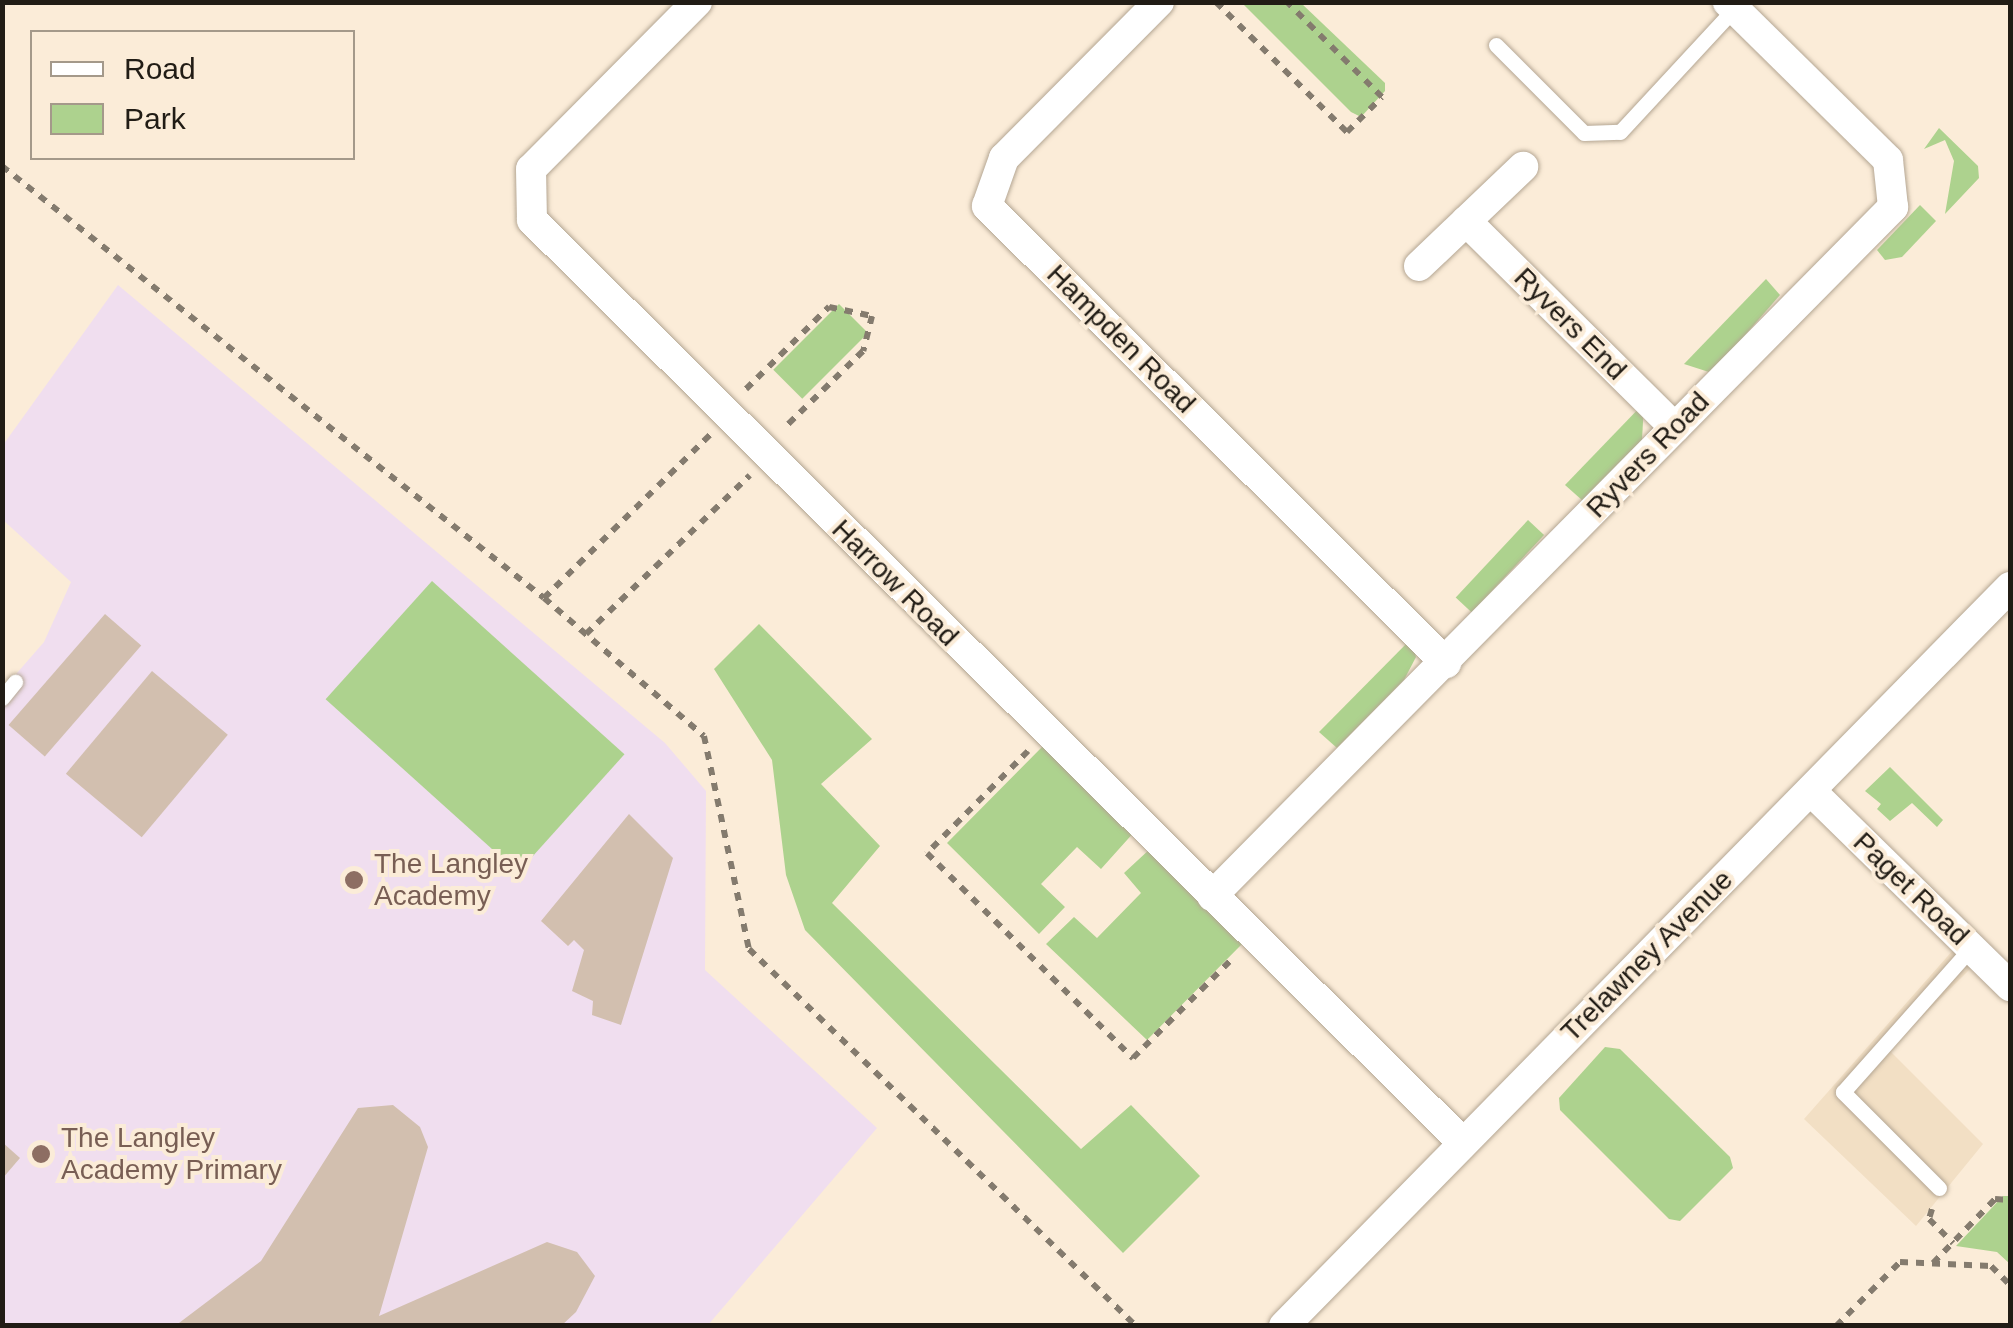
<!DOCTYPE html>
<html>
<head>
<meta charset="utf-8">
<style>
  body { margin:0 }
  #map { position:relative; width:2013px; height:1328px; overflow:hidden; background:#fbecd8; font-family:Helvetica,sans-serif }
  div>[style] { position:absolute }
  .built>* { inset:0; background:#f2dfc4 }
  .education>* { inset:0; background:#f0deef }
  .green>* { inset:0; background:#add28e; transform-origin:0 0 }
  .building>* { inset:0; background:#d2bfaf; transform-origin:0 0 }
  .path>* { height:6px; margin-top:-3px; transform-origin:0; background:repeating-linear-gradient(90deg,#847b6e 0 8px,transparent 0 16px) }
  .roads { filter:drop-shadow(0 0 2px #b4a693) drop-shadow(0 0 2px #b4a693) }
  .lane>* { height:15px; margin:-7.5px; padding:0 7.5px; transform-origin:7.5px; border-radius:7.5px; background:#fff }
  .street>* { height:30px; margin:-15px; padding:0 15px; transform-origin:15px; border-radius:15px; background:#fff }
  .dots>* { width:28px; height:28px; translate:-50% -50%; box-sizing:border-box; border:5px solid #fbecd8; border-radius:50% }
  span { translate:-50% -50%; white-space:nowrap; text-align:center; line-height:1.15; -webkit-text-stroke:8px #fbecd8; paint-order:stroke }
  .street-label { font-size:28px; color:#211c15 }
  .education-label { font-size:28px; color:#785e54 }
  .left { translate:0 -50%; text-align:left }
  .frame { position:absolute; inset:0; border:5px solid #211c15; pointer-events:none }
  .legend { position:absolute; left:30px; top:30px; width:325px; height:130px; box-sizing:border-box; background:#fbecd8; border:2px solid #a4998a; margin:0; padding:12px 18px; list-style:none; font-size:30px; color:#211c15 }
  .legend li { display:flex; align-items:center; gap:20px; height:50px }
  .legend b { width:50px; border:2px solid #a4998a }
</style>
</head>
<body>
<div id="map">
  <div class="built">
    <i style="clip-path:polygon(1954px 949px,1974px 965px,1889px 1050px,1983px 1144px,1916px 1226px,1804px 1119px)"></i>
  </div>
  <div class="education">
    <i style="clip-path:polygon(118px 285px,665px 743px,706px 791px,705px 970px,877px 1128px,708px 1325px,3px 1325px,3px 689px,44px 642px,71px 582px,3px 520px,3px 445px)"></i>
  </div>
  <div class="green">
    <i style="clip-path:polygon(1242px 3px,1301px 3px,1385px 83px,1385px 91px,1361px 117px,1351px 112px)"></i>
    <i style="clip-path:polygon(1939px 128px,1978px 166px,1979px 178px,1945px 214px,1954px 161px,1945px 140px,1924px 149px)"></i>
    <i style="clip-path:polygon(1920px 205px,1936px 221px,1902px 257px,1885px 260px,1877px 250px)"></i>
    <i style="clip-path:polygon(1766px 279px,1780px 295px,1712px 373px,1684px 364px)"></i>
    <i style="left:839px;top:304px;width:41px;height:93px;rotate:45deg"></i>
    <i style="clip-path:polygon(1644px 403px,1642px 440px,1583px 501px,1565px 485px)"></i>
    <i style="left:1528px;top:520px;width:22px;height:106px;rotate:43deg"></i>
    <i style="left:432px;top:581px;width:259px;height:159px;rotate:42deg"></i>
    <i style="clip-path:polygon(759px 624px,872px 739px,821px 784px,880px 846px,832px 903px,1081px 1149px,1131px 1105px,1200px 1176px,1123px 1253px,805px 930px,786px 875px,772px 760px,714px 669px)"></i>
    <i style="clip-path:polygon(1411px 639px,1416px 657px,1404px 680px,1337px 748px,1319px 732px)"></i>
    <i style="clip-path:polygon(1044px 745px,1136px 830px,1101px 869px,1077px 847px,1041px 884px,1065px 907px,1039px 934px,947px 843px)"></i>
    <i style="clip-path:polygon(1890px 767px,1943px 820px,1937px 827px,1912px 803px,1890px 821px,1877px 809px,1881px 804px,1865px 791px)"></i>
    <i style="clip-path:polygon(1151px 848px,1242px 944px,1147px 1040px,1046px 944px,1074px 917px,1097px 938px,1141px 893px,1124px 873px)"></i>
    <i style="clip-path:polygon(1605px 1047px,1620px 1049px,1730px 1157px,1733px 1168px,1680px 1221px,1669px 1219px,1560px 1110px,1559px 1098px)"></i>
    <i style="clip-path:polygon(2003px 1196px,2010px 1196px,2010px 1264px,1997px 1252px,1956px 1246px)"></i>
  </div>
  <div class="building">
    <i style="left:105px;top:614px;width:48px;height:147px;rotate:41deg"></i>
    <i style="left:152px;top:671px;width:99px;height:134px;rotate:40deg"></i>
    <i style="clip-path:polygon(629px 814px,673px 858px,621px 1025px,592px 1015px,593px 1001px,572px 991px,584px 950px,574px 940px,568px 946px,541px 921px)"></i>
    <i style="clip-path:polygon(393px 1105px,420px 1127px,428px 1147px,379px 1316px,547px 1242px,577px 1252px,595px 1276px,576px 1312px,561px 1326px,175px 1326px,261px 1261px,358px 1108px)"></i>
    <i style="clip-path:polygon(2px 1142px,20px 1158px,2px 1179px)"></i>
  </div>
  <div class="path">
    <i style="left:1216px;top:2px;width:185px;rotate:44.8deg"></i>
    <i style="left:1347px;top:132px;width:49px;rotate:-45deg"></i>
    <i style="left:1382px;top:97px;width:134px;rotate:-135deg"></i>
    <i style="left:2px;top:166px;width:693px;rotate:38.56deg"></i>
    <i style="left:544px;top:598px;width:211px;rotate:40.8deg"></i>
    <i style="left:704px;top:736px;width:218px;rotate:78.1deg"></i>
    <i style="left:749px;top:949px;width:540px;rotate:44.25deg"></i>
    <i style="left:746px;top:389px;width:117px;rotate:-44.7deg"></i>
    <i style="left:829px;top:307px;width:44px;rotate:11.8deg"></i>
    <i style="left:872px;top:316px;width:36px;rotate:104deg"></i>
    <i style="left:863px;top:351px;width:110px;rotate:135.7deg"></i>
    <i style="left:544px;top:598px;width:233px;rotate:-44.5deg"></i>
    <i style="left:586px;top:634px;width:228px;rotate:-44.1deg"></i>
    <i style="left:1028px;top:751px;width:144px;rotate:134.7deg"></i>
    <i style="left:927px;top:853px;width:291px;rotate:44.9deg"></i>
    <i style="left:1133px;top:1058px;width:143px;rotate:-45deg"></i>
    <i style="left:1932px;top:1209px;width:10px;rotate:107deg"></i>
    <i style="left:1929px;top:1219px;width:34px;rotate:45deg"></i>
    <i style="left:1933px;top:1263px;width:89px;rotate:-45.9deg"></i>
    <i style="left:1995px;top:1199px;width:15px;rotate:4deg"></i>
    <i style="left:1836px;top:1326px;width:91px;rotate:-45deg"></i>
    <i style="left:1900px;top:1262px;width:91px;rotate:2.5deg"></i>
    <i style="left:1991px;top:1266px;width:27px;rotate:45deg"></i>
  </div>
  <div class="roads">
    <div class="lane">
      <i style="left:1496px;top:45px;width:124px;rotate:45deg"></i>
      <i style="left:1584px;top:133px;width:36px;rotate:-2deg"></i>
      <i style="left:1620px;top:132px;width:168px;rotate:-47.2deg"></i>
      <i style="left:2px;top:698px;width:21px;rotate:-51deg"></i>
      <i style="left:1939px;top:1188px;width:136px;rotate:-135deg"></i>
      <i style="left:1843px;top:1092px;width:193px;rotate:-48.4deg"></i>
    </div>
    <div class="street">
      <i style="left:697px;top:2px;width:235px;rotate:134.8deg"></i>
      <i style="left:531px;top:169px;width:51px;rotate:88.9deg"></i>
      <i style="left:532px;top:220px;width:1311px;rotate:44.75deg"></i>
      <i style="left:1159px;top:2px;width:220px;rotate:134.8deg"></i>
      <i style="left:1004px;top:158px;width:51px;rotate:109.5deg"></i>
      <i style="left:987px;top:206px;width:648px;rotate:44.87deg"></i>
      <i style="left:1466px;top:221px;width:294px;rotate:44.7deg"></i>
      <i style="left:1419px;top:266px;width:144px;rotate:-43.6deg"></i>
      <i style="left:1811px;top:791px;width:279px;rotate:44.4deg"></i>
      <i style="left:1212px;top:896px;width:969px;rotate:-45.33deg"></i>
      <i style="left:1893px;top:207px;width:47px;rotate:-96.1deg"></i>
      <i style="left:1888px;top:160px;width:225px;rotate:-135.4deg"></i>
      <i style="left:1284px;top:1326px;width:1036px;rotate:-45.51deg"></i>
    </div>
  </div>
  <div class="dots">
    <i style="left:354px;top:880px;background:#8d6e63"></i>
    <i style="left:41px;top:1154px;background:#8d6e63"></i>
  </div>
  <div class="street-label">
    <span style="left:1570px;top:324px;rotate:45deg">Ryvers End</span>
    <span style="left:1121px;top:339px;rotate:45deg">Hampden Road</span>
    <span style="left:1648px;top:455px;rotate:-46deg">Ryvers Road</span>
    <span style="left:895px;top:583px;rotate:45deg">Harrow Road</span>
    <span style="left:1911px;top:889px;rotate:44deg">Paget Road</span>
    <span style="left:1647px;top:956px;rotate:-45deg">Trelawney Avenue</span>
  </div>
  <div class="education-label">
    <span class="left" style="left:374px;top:880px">The Langley<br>Academy</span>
    <span class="left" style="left:61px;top:1154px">The Langley<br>Academy Primary</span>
  </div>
  <div class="frame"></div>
  <ul class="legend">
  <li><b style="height:12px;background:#fff"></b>Road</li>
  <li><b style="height:28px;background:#add28e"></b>Park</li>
  </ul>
</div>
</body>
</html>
